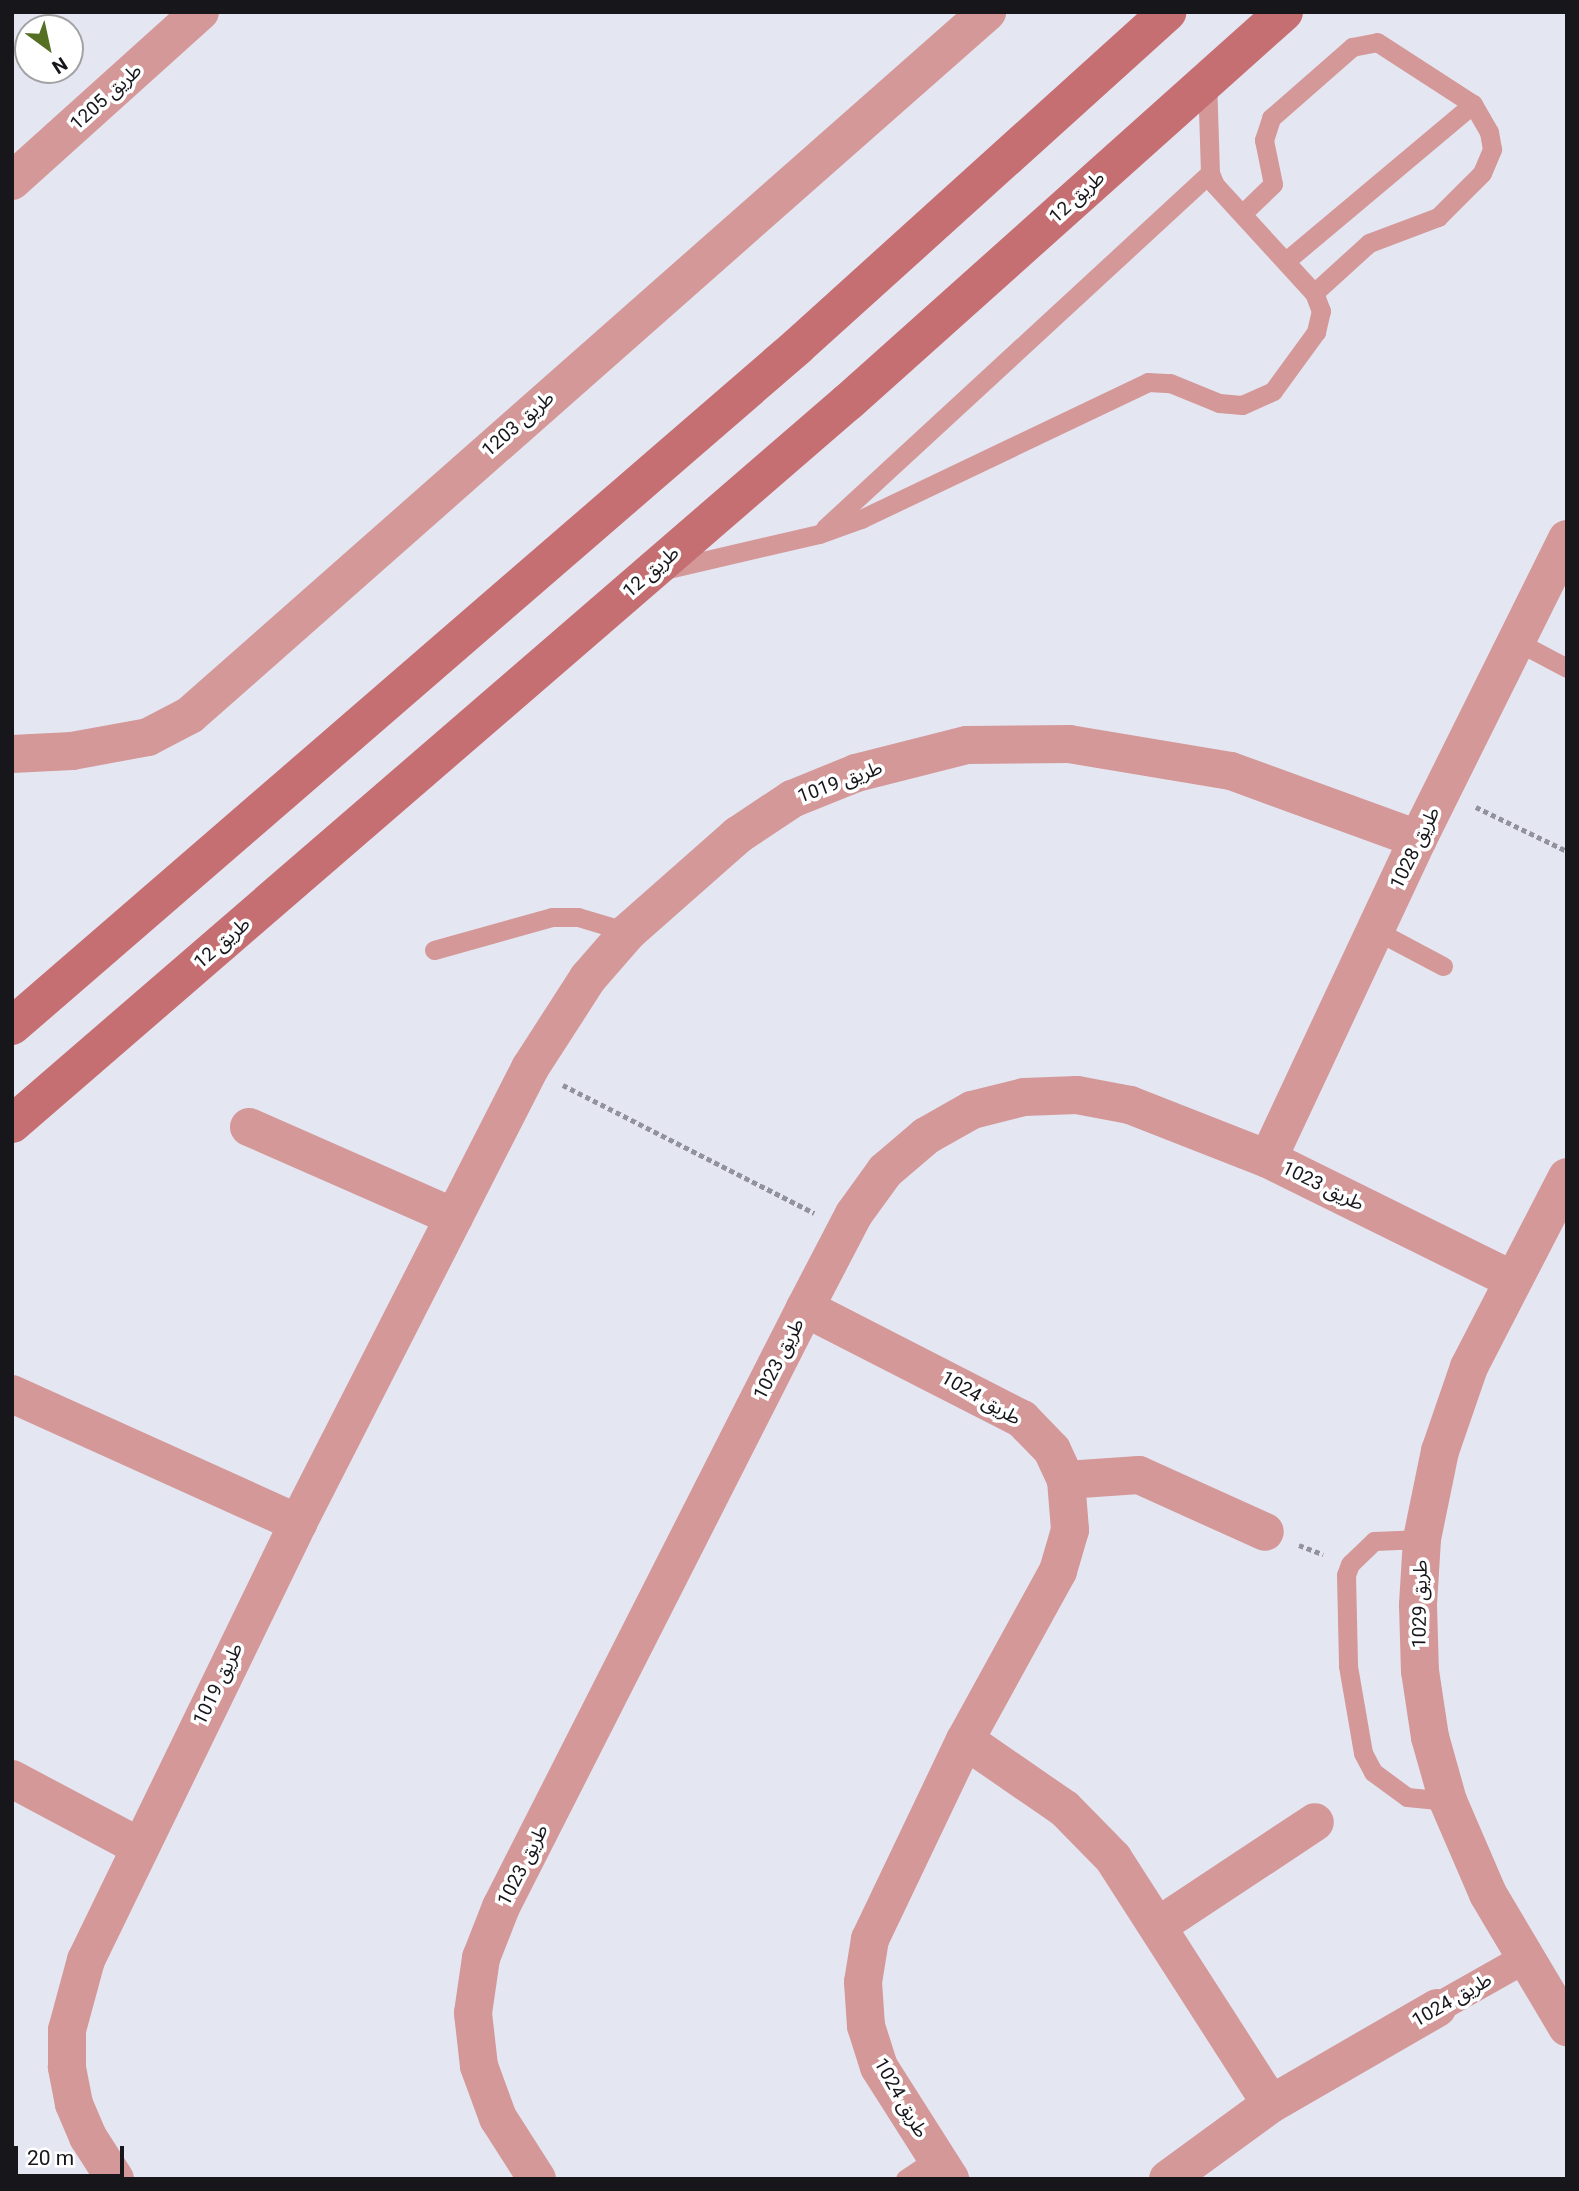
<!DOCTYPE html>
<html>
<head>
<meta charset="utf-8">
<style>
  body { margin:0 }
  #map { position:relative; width:1579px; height:2191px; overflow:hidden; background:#e4e6f2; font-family:Roboto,"Noto Sans Arabic",sans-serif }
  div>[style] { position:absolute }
  .path>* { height:4.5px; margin-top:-2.25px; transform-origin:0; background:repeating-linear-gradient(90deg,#91929b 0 5px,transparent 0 8.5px) }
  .service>* { height:19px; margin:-9.5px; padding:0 9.5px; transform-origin:9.5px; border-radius:9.5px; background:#d49899 }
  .pedestrian>* { height:30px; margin:-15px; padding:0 15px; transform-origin:15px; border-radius:15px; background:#d49899 }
  .minor>* { height:38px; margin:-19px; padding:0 19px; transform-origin:19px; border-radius:19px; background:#d49899 }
  .tertiary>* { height:38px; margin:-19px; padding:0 19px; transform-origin:19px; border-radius:19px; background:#d49899 }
  .secondary>* { height:38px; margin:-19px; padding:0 19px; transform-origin:19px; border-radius:19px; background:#c66f73 }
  span { translate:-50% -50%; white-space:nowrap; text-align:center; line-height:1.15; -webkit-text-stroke:7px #fff; paint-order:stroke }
  .street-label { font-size:19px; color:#16161b }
  .frame { position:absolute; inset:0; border:14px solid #16161b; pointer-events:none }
  .north { position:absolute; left:14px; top:14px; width:70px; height:70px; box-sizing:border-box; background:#fff; border:2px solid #a2a2a4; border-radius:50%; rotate:147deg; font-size:19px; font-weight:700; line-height:28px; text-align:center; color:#16161b }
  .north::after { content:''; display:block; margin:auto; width:24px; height:32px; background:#567023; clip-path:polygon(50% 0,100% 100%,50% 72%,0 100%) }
  .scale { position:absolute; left:14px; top:2146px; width:110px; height:32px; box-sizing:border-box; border:4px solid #16161b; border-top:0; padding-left:9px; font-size:21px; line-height:24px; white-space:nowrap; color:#16161b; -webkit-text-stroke:5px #fff; paint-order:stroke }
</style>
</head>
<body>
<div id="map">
  <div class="path">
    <i style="left:1476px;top:807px;width:101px;rotate:25.8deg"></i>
    <i style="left:563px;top:1085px;width:282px;rotate:27deg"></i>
    <i style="left:1299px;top:1545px;width:26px;rotate:21deg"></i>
  </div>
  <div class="service">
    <i style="left:1242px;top:214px;width:43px;rotate:-44.1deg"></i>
    <i style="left:1273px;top:184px;width:45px;rotate:-101.6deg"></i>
    <i style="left:1264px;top:140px;width:23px;rotate:-72deg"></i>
    <i style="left:1271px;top:118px;width:108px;rotate:-41.2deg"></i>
    <i style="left:1352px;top:47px;width:25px;rotate:-11deg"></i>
    <i style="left:1377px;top:42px;width:114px;rotate:32.9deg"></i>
    <i style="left:1473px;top:104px;width:244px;rotate:140deg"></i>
    <i style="left:1314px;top:293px;width:74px;rotate:-42.3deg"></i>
    <i style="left:1369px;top:243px;width:74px;rotate:-20.6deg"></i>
    <i style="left:1438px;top:217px;width:62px;rotate:-45deg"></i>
    <i style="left:1482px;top:173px;width:26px;rotate:-67deg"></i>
    <i style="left:1492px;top:149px;width:17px;rotate:-100deg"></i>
    <i style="left:1489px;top:132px;width:32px;rotate:-120deg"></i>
    <i style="left:825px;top:528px;width:524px;rotate:-42.68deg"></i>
    <i style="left:664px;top:570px;width:159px;rotate:-13.1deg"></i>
    <i style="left:819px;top:534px;width:45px;rotate:-19.7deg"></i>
    <i style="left:861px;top:519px;width:318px;rotate:-25.5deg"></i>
    <i style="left:1148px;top:382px;width:22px;rotate:3deg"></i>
    <i style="left:1170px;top:383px;width:53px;rotate:22.2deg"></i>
    <i style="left:1219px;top:403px;width:23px;rotate:5deg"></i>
    <i style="left:1242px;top:405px;width:34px;rotate:-24deg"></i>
    <i style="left:1273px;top:391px;width:73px;rotate:-53.9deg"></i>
    <i style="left:1316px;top:332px;width:22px;rotate:-77deg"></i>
    <i style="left:1321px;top:311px;width:19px;rotate:-111deg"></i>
    <i style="left:1314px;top:293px;width:147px;rotate:-132.5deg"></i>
    <i style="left:1215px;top:185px;width:13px;rotate:-113deg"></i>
    <i style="left:1210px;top:173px;width:93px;rotate:-91.8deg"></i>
    <i style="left:1516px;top:641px;width:58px;rotate:27.9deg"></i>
    <i style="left:1375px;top:930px;width:77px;rotate:27.9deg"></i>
    <i style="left:434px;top:950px;width:123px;rotate:-15.6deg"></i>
    <i style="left:552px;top:917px;width:26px"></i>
    <i style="left:578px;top:917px;width:52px;rotate:16.7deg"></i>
    <i style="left:1422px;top:1539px;width:48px;rotate:177.6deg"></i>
    <i style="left:1374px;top:1541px;width:33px;rotate:136deg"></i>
    <i style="left:1350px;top:1564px;width:12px;rotate:110deg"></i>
    <i style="left:1346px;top:1575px;width:91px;rotate:88.7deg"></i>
    <i style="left:1348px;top:1666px;width:88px;rotate:80.2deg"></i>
    <i style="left:1363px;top:1753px;width:21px;rotate:62deg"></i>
    <i style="left:1373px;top:1772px;width:42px;rotate:36.3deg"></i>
    <i style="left:1407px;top:1797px;width:41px;rotate:5.6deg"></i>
    <i style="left:905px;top:2179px;width:37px;rotate:-34deg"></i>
  </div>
  <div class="pedestrian">
    <i style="left:1437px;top:2008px;width:100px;rotate:-29.4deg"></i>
  </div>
  <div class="minor">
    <i style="left:12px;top:754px;width:60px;rotate:-2.9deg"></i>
    <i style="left:72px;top:751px;width:77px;rotate:-10.4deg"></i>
    <i style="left:148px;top:737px;width:47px;rotate:-27.6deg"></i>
    <i style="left:190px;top:715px;width:1063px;rotate:-41.41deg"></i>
    <i style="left:249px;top:1127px;width:224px;rotate:23.7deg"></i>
    <i style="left:1268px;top:1159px;width:353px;rotate:-64.9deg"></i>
    <i style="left:1418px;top:839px;width:335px;rotate:-63.6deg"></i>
    <i style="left:805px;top:1308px;width:244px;rotate:27.1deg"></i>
    <i style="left:1022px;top:1419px;width:43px;rotate:45.9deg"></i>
    <i style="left:1052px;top:1450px;width:33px;rotate:65deg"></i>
    <i style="left:1066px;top:1480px;width:50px;rotate:85.4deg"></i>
    <i style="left:1070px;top:1530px;width:43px;rotate:106.3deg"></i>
    <i style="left:1058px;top:1571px;width:193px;rotate:118.8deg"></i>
    <i style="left:965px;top:1740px;width:221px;rotate:115.5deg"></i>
    <i style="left:870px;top:1939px;width:44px;rotate:99.2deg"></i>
    <i style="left:863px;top:1982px;width:44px;rotate:86.1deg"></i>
    <i style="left:866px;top:2026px;width:43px;rotate:72.4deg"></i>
    <i style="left:879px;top:2067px;width:133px;rotate:57.6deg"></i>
    <i style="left:12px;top:1394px;width:314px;rotate:24.3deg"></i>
    <i style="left:1066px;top:1480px;width:73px;rotate:-3.9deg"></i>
    <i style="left:1139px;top:1475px;width:138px;rotate:24.3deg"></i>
    <i style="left:965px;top:1740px;width:121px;rotate:34.6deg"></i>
    <i style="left:1065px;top:1809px;width:69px;rotate:45.6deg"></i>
    <i style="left:1113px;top:1858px;width:292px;rotate:57.3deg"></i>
    <i style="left:12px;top:1779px;width:143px;rotate:28deg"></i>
    <i style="left:1158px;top:1926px;width:188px;rotate:-33.5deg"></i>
    <i style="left:115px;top:2179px;width:50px;rotate:-122.7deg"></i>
    <i style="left:88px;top:2137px;width:36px;rotate:-113deg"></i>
    <i style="left:74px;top:2104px;width:38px;rotate:-101deg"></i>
    <i style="left:67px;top:2067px;width:37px;rotate:-90deg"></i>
    <i style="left:67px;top:2030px;width:73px;rotate:-74.8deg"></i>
    <i style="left:86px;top:1960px;width:486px;rotate:-64.1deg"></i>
    <i style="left:298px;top:1523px;width:511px;rotate:-62.98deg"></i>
    <i style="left:530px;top:1068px;width:107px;rotate:-57.2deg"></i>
    <i style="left:588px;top:978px;width:61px;rotate:-49deg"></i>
    <i style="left:628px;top:932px;width:147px;rotate:-41.4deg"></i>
    <i style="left:738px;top:835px;width:65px;rotate:-33.7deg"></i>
    <i style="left:792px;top:799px;width:69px;rotate:-22.1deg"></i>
    <i style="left:856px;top:773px;width:114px;rotate:-14.2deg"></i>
    <i style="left:967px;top:745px;width:102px;rotate:-0.6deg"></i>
    <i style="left:1069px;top:744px;width:164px;rotate:9.5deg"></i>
    <i style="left:1231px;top:771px;width:199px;rotate:20deg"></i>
    <i style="left:537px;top:2179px;width:72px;rotate:-122.6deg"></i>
    <i style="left:498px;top:2118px;width:55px;rotate:-110.1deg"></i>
    <i style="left:479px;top:2066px;width:53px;rotate:-96.5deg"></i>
    <i style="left:473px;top:2013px;width:56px;rotate:-81.7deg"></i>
    <i style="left:481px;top:1958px;width:55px;rotate:-68.6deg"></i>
    <i style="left:501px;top:1907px;width:672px;rotate:-63.09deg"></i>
    <i style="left:805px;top:1308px;width:106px;rotate:-62.5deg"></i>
    <i style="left:854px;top:1214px;width:53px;rotate:-54.2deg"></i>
    <i style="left:885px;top:1171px;width:54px;rotate:-40.5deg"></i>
    <i style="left:926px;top:1136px;width:53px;rotate:-29.5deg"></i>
    <i style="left:972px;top:1110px;width:54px;rotate:-14deg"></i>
    <i style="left:1024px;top:1097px;width:53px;rotate:-2.2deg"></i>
    <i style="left:1077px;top:1095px;width:54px;rotate:10.7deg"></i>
    <i style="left:1130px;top:1105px;width:148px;rotate:21.4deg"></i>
    <i style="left:1268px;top:1159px;width:273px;rotate:26.3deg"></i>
    <i style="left:1168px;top:2179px;width:127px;rotate:-36.1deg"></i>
    <i style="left:1271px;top:2104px;width:192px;rotate:-30deg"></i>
  </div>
  <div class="tertiary">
    <i style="left:12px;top:181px;width:253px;rotate:-42deg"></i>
    <i style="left:1567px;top:1177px;width:214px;rotate:117.3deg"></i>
    <i style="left:1469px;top:1367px;width:89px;rotate:109deg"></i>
    <i style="left:1440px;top:1451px;width:90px;rotate:101.6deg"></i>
    <i style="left:1422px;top:1539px;width:66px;rotate:93.5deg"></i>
    <i style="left:1418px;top:1605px;width:66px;rotate:88.3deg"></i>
    <i style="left:1420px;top:1671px;width:67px;rotate:81.4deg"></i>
    <i style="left:1430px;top:1737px;width:66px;rotate:74.3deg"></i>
    <i style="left:1448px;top:1801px;width:101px;rotate:66.7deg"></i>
    <i style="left:1488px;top:1894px;width:155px;rotate:59.3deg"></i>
  </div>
  <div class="secondary">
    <i style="left:12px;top:1026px;width:1039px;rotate:-40.86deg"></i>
    <i style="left:798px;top:346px;width:498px;rotate:-42.1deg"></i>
    <i style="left:12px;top:1124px;width:1105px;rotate:-40.82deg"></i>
    <i style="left:848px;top:402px;width:585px;rotate:-41.81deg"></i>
  </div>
  <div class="street-label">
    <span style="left:106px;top:97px;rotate:-42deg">طريق 1205</span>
    <span style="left:1077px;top:197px;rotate:-42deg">طريق 12</span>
    <span style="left:518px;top:424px;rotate:-41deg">طريق 1203</span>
    <span style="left:651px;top:572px;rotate:-41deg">طريق 12</span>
    <span style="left:840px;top:782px;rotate:-20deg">طريق 1019</span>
    <span style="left:1415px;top:848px;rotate:-64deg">طريق 1028</span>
    <span style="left:222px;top:943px;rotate:-41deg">طريق 12</span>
    <span style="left:1323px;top:1186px;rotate:26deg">طريق 1023</span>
    <span style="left:779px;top:1359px;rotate:-63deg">طريق 1023</span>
    <span style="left:981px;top:1398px;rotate:30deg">طريق 1024</span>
    <span style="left:1420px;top:1604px;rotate:-89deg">طريق 1029</span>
    <span style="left:218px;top:1684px;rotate:-64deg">طريق 1019</span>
    <span style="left:523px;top:1865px;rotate:-63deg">طريق 1023</span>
    <span style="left:1452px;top:2000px;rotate:-30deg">طريق 1024</span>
    <span style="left:901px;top:2098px;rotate:60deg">طريق 1024</span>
  </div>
  <div class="frame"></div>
  <div class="north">N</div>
  <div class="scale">20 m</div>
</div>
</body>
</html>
